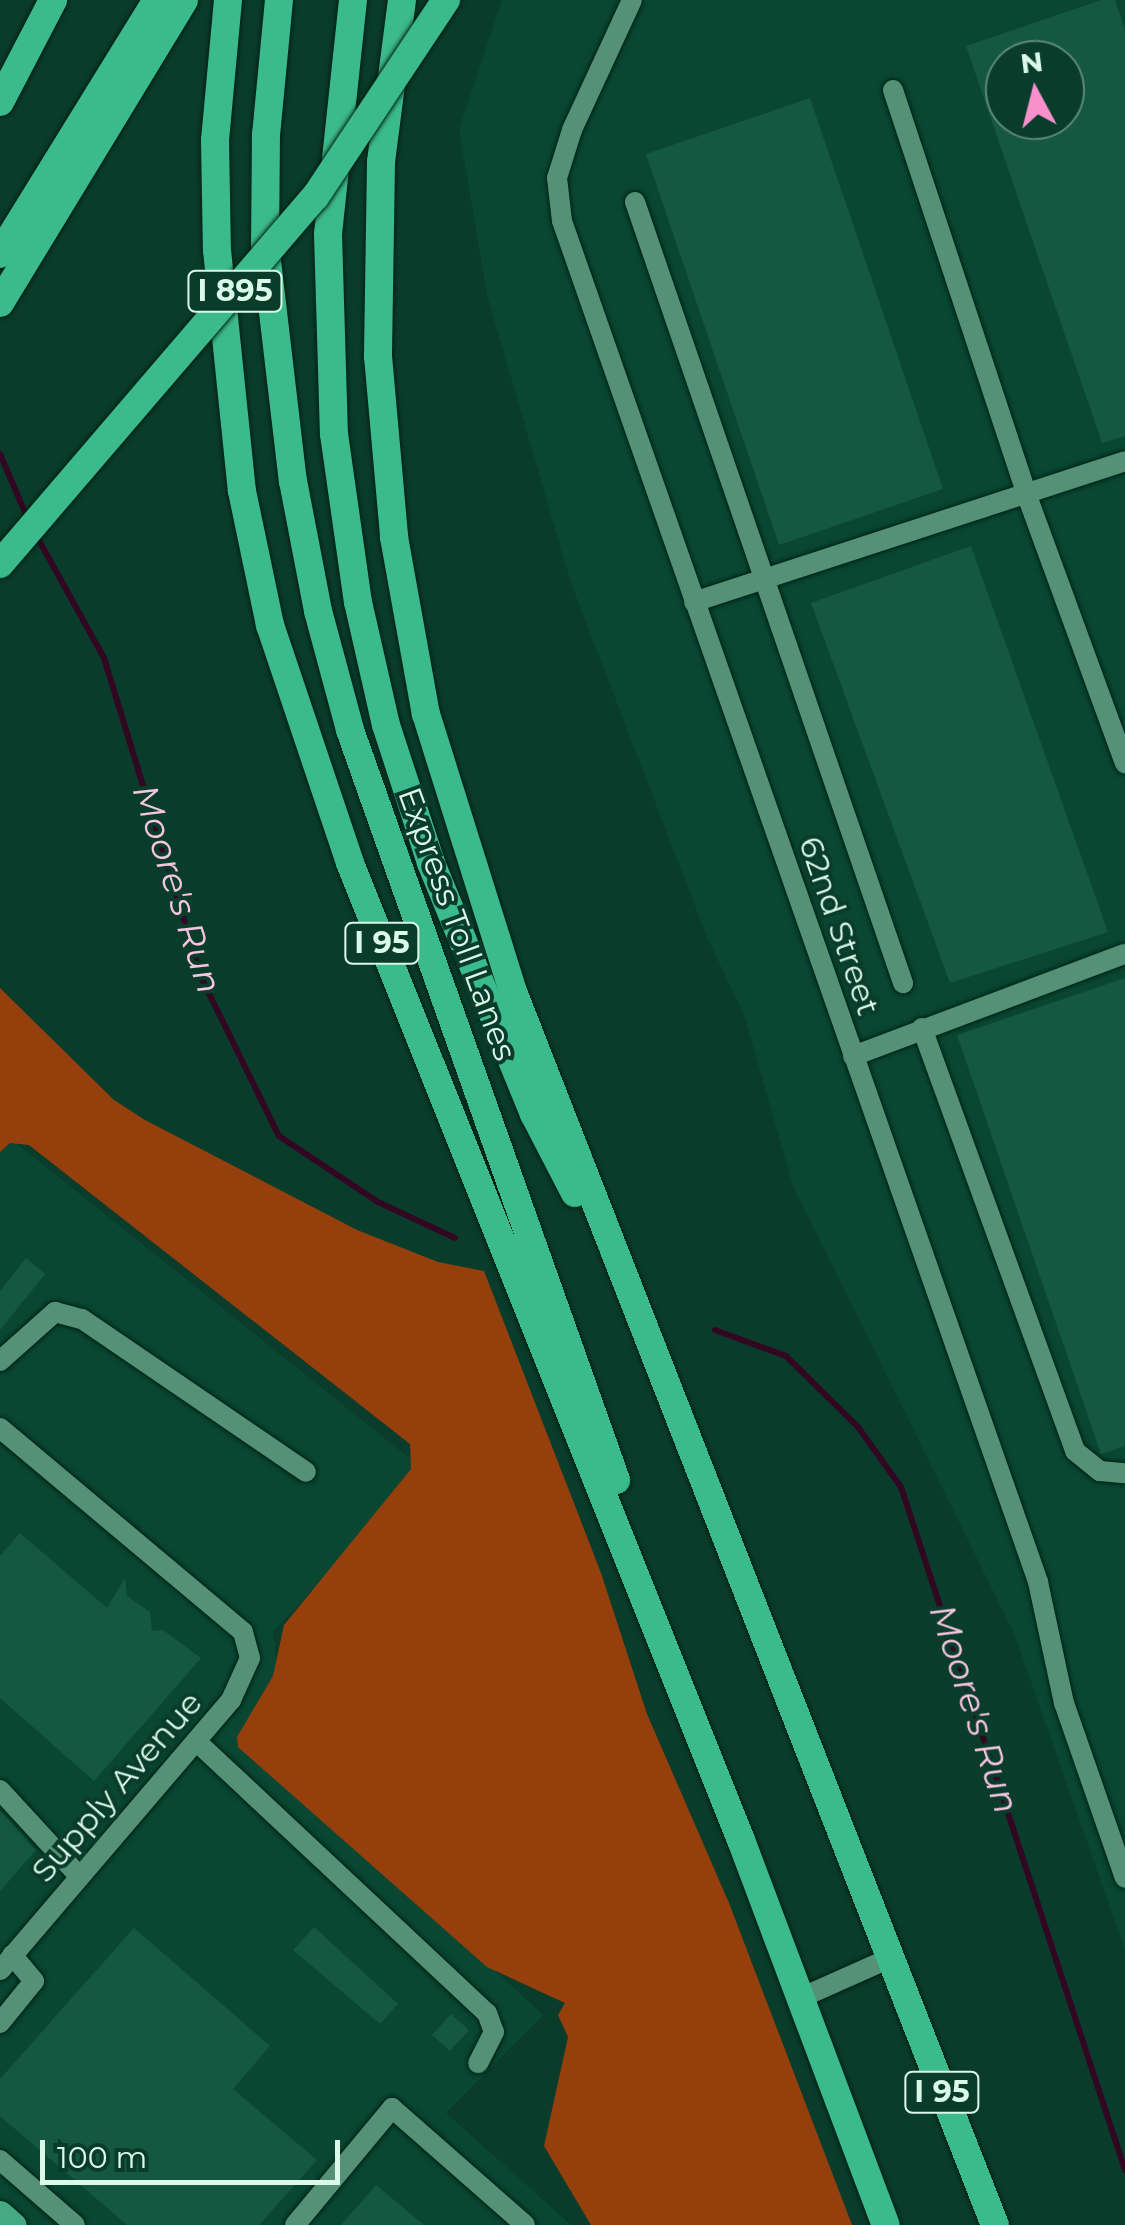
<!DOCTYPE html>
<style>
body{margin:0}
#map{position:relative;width:1125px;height:2225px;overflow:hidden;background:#0a3c2b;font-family:Montserrat,sans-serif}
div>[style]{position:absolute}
.built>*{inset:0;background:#094733}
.forest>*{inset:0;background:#953f0c}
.stream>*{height:6px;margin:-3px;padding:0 3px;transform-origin:3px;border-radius:3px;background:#310722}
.building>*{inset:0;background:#145841}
.roads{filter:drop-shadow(0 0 2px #012115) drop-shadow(0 0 2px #012115)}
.minor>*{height:20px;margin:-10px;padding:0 10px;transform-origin:10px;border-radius:10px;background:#549177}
.major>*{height:25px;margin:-12.5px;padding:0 12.5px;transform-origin:12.5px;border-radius:12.5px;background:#45aa84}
.highway>*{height:28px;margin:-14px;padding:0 14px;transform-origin:14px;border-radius:14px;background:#3bba8d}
.bridges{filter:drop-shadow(0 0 2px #012115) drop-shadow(0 0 2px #012115)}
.highway-bridge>*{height:28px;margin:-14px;padding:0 14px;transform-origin:14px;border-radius:14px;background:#3bba8d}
span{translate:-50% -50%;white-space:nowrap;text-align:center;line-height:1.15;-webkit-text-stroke:8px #0a3c2b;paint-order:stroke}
.shield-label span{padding:2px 8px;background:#0a3c2b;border:2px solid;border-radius:8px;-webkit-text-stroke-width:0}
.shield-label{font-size:30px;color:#daf9ea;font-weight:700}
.street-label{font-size:32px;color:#daf9ea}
.water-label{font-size:35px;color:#f6c6df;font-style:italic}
.north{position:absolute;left:985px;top:40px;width:100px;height:100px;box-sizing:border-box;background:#0a3c2b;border:2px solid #5d8877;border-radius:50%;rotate:353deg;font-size:28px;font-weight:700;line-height:40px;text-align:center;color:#daf9ea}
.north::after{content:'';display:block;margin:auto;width:35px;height:45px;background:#f890cc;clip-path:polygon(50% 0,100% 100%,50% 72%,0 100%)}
.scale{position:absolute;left:40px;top:2140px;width:300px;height:45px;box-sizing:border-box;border:5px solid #daf9ea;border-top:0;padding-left:12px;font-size:30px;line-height:35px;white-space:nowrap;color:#daf9ea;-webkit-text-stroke:8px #0a3c2b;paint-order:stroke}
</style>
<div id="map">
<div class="built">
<div style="clip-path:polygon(evenodd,502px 0,1125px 0,1125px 1950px,1014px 1633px,793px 1186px,744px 1015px,707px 937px,571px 583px,487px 295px,459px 130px,502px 0,1005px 60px,1065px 60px,1065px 120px,1005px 120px,1005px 60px)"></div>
<div style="clip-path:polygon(0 1130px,423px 1469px,273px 1632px,278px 1676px,244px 1738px,543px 2015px,446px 2113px,571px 2225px,0 2225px)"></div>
</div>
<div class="forest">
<div style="clip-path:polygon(0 988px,114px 1100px,145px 1120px,357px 1230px,438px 1262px,484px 1271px,601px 1573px,647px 1714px,729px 1903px,852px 2225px,591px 2225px,544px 2146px,568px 2037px,558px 2015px,565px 2003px,487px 1967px,238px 1747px,237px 1737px,273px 1676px,284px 1625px,411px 1469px,410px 1444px,29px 1145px,10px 1143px,0 1152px)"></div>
</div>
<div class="stream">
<div style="left:0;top:454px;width:69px;rotate:66.8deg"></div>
<div style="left:35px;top:533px;width:143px;rotate:61.1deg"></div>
<div style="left:104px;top:658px;width:336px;rotate:73deg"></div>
<div style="left:202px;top:979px;width:175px;rotate:63.9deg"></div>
<div style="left:279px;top:1136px;width:119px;rotate:33.7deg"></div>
<div style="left:378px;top:1202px;width:85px;rotate:25.1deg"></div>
<div style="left:715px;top:1330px;width:76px;rotate:20.1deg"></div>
<div style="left:786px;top:1356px;width:101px;rotate:44.6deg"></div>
<div style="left:858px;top:1427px;width:74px;rotate:54.4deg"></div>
<div style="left:901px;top:1487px;width:719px;rotate:71.84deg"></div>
</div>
<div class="building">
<div style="clip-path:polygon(evenodd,1101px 0,1115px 0,1125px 30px,1125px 436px,1102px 443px,966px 46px,1101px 0,1005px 60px,1065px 60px,1065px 120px,1005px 120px,1005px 60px)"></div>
<div style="clip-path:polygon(810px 98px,943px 489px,779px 545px,646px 154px)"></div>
<div style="clip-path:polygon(971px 546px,1108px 932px,950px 983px,811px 603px)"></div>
<div style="clip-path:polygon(1125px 978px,1125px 1446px,1101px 1454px,957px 1035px)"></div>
<div style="clip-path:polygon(26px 1258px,45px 1274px,0 1330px,0 1291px)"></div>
<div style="clip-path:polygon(20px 1533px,107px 1608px,125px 1578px,127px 1596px,150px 1612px,152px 1631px,163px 1630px,201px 1658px,94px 1781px,0 1698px,0 1556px)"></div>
<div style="clip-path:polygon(0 1810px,36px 1850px,0 1891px)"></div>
<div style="clip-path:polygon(314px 1927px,398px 2004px,380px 2024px,293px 1950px)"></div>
<div style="clip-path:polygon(134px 1928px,270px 2046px,233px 2089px,317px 2160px,259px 2225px,127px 2225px,0 2116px,0 2079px)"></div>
<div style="clip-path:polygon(451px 2014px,469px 2030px,450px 2051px,432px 2035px)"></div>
<div style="clip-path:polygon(376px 2185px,424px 2225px,341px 2225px)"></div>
</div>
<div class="roads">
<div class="minor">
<div style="left:632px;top:0;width:143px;rotate:114.8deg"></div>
<div style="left:572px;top:130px;width:50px;rotate:107.4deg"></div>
<div style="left:557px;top:178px;width:43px;rotate:83.4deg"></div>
<div style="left:562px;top:221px;width:1442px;rotate:70.72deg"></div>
<div style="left:1038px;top:1582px;width:124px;rotate:77.9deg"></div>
<div style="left:1064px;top:1703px;width:185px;rotate:70.8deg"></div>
<div style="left:893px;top:90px;width:424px;rotate:71.7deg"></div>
<div style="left:1026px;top:493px;width:288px;rotate:69.9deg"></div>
<div style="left:635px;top:202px;width:826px;rotate:71.06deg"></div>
<div style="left:694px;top:602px;width:453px;rotate:-18.1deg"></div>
<div style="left:922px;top:1028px;width:450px;rotate:70.1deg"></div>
<div style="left:1075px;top:1451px;width:32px;rotate:39deg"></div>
<div style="left:1100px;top:1471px;width:25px;rotate:5deg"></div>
<div style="left:853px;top:1056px;width:290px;rotate:-20.6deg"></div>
<div style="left:0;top:1361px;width:74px;rotate:-41.7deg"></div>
<div style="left:55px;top:1312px;width:28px;rotate:15deg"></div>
<div style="left:82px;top:1319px;width:271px;rotate:34.3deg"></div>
<div style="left:0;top:1428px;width:317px;rotate:40deg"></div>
<div style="left:243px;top:1632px;width:27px;rotate:75deg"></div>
<div style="left:250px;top:1658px;width:46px;rotate:114.3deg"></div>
<div style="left:231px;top:1700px;width:355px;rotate:130.5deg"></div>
<div style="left:196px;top:1741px;width:398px;rotate:43.1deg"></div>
<div style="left:487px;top:2013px;width:20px;rotate:70deg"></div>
<div style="left:494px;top:2032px;width:35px;rotate:117deg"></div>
<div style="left:0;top:1790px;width:118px;rotate:47.4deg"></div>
<div style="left:798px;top:1999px;width:98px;rotate:-24deg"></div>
<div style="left:0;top:2023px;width:54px;rotate:-51deg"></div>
<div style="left:34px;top:1981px;width:34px;rotate:-130deg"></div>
<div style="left:0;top:2160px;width:99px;rotate:40.9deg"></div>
<div style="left:295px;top:2225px;width:152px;rotate:-50.3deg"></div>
<div style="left:392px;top:2108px;width:177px;rotate:41.3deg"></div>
</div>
<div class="major">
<div style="left:0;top:2213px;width:18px;rotate:41deg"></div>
</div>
<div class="highway">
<div style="left:228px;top:0;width:141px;rotate:95.3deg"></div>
<div style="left:215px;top:140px;width:110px;rotate:89deg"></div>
<div style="left:217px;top:250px;width:242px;rotate:84.1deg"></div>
<div style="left:242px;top:491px;width:137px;rotate:78.2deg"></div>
<div style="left:270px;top:625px;width:251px;rotate:71.4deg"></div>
<div style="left:350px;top:863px;width:1052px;rotate:68.19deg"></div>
<div style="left:741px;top:1840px;width:411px;rotate:69.4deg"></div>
<div style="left:279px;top:0;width:135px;rotate:95.5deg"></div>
<div style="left:266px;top:134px;width:110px;rotate:90.5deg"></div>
<div style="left:265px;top:244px;width:239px;rotate:83.3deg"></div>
<div style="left:293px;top:481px;width:132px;rotate:79.1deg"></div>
<div style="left:318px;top:611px;width:123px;rotate:74.9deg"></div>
<div style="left:350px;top:730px;width:796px;rotate:70.47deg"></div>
<div style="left:353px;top:0;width:235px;rotate:96.1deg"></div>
<div style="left:328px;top:234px;width:200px;rotate:88.3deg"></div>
<div style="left:334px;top:434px;width:170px;rotate:81.9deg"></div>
<div style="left:358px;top:602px;width:126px;rotate:77.2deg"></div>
<div style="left:386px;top:725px;width:145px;rotate:71.9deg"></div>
<div style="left:431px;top:863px;width:271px;rotate:67.7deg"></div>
<div style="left:534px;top:1114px;width:89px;rotate:62.6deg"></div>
<div style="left:402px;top:0;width:163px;rotate:97.4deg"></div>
<div style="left:381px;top:162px;width:194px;rotate:90.9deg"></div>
<div style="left:378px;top:356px;width:182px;rotate:84.9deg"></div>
<div style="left:394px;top:537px;width:180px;rotate:79.8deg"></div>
<div style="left:426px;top:714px;width:288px;rotate:72.6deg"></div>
<div style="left:512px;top:989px;width:1327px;rotate:68.66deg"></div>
<div style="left:0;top:102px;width:115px;rotate:-62.5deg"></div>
<div style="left:0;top:254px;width:299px;rotate:-58.3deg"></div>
<div style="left:0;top:303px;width:354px;rotate:-58.7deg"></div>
</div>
</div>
<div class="bridges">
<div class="highway-bridge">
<div style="left:0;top:564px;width:484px;rotate:-49.4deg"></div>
<div style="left:315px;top:197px;width:237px;rotate:-56.4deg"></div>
</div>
</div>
<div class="shield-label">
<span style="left:235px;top:291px">I 895</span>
<span style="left:382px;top:943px">I 95</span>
<span style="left:942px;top:2092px">I 95</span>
</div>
<div class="street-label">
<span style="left:457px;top:924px;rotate:70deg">Express Toll Lanes</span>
<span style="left:839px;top:926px;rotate:71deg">62nd Street</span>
<span style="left:117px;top:1787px;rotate:-49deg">Supply Avenue</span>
</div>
<div class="water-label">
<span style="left:177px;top:889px;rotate:72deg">Moore's Run</span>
<span style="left:974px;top:1709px;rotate:72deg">Moore's Run</span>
</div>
<div class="north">N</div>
<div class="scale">100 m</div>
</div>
